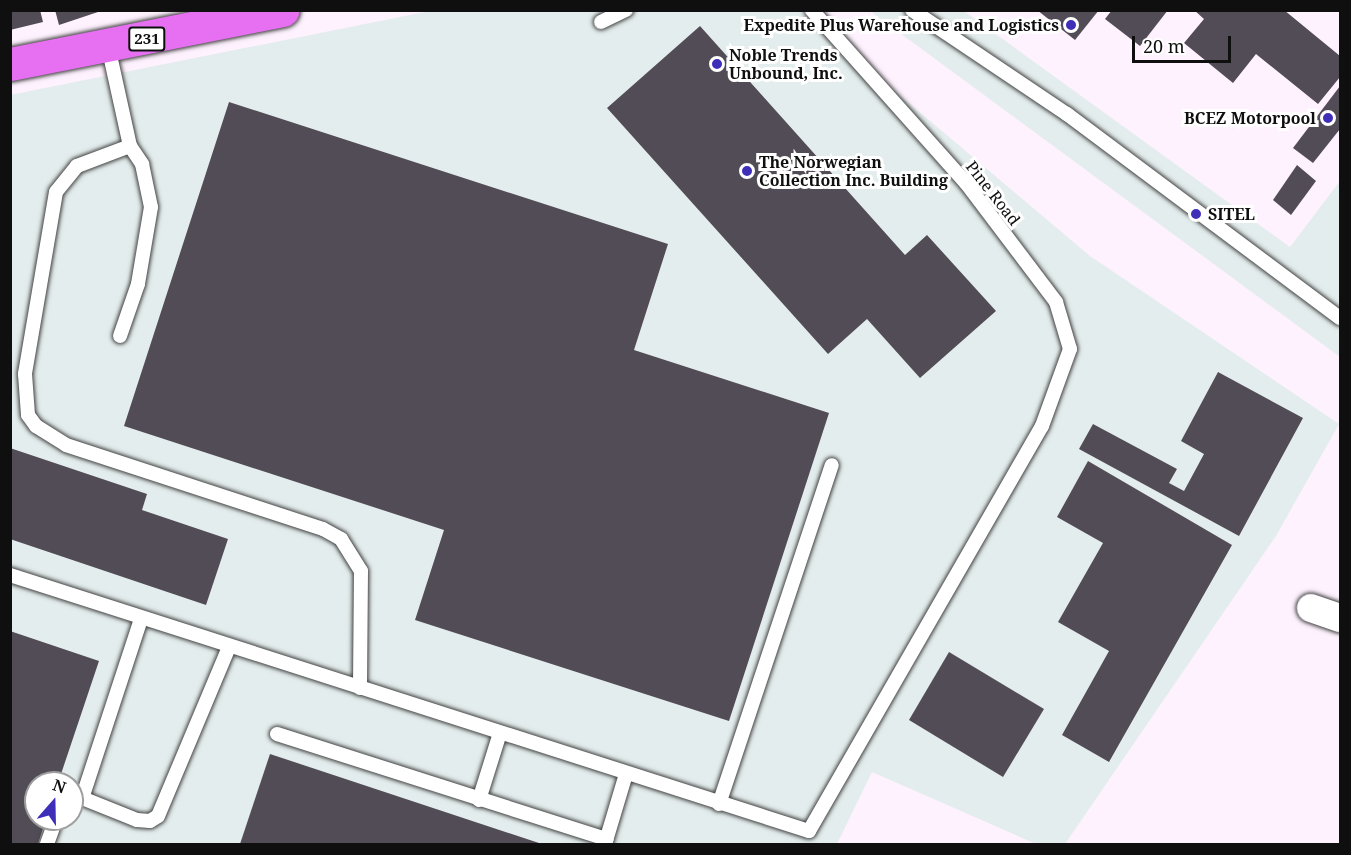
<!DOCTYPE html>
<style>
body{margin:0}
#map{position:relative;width:1351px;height:855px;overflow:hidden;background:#fef2fe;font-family:"Noto Serif",serif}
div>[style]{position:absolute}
.industrial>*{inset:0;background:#e4eded}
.building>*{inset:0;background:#524c57}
.roads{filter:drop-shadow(0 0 2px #424242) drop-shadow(0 0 2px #424242)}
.lane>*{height:14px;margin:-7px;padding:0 7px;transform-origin:7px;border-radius:7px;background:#fff}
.street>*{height:28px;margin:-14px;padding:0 14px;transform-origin:14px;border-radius:14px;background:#fff}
.primary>*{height:33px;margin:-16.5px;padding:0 16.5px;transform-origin:16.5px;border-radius:16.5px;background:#e670f1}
.dots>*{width:16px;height:16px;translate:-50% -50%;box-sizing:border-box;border:3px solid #fff;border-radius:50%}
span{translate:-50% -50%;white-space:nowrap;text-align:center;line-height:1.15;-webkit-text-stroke:6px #fff;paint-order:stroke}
.shield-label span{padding:2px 4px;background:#fff;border:2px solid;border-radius:4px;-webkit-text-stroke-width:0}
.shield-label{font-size:15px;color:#0f0f0f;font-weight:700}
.poi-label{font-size:16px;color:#0f0f0f;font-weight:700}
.right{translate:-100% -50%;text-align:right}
.left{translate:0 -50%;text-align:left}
.street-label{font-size:16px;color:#0f0f0f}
.frame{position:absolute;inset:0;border:12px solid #0f0f0f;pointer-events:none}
.north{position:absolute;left:24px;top:771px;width:60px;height:60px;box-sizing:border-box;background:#fff;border:2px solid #9f9f9f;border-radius:50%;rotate:20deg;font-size:16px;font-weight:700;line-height:24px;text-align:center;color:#0f0f0f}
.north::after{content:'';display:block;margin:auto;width:21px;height:27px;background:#3e2eb8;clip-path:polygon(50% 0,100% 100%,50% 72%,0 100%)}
.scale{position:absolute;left:1132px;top:36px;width:99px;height:27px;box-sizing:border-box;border:3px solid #0f0f0f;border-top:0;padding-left:8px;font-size:18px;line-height:21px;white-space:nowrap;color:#0f0f0f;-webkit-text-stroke:4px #fff;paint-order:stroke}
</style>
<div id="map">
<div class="industrial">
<div style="clip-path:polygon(evenodd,430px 11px,800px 11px,1090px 256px,1339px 424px,1276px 536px,1065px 844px,1036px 844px,872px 772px,837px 844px,11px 844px,10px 95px,430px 11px,36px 783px,72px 783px,72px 819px,36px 819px,36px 783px)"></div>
<div style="clip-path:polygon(870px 11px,964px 11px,1290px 247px,1340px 181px,1340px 357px)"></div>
</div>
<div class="building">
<div style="clip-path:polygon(10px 10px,40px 10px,43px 22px,10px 30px)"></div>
<div style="clip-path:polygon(55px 10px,101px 10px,101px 11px,59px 25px)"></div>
<div style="clip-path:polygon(1037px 10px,1099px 10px,1075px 40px)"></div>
<div style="clip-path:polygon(1112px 10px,1168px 10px,1140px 46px,1105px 19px)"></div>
<div style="clip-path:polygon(1194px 10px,1284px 10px,1340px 56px,1340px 77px,1318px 104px,1256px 54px,1233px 83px,1184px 43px,1204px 19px)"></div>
<div style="clip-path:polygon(700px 26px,905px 255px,927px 235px,996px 311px,920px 378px,867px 319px,828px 354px,607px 108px)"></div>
<div style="clip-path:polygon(1340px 86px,1340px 129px,1313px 163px,1293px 148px)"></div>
<div style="clip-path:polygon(229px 102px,668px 244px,634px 350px,829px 413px,729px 721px,415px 620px,444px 530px,124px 426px)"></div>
<div style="clip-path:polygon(1297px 165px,1316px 181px,1291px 215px,1273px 200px)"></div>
<div style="clip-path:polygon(1218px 372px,1303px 418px,1239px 536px,1079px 449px,1093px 424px,1177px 469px,1169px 483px,1184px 491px,1204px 454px,1181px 441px)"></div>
<div style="clip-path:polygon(10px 448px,147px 494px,142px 510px,228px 539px,206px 605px,10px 539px)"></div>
<div style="clip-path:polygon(1088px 461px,1232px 545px,1109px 762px,1062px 735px,1109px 651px,1058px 622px,1103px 543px,1057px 517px)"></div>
<div style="clip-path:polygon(10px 631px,99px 661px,58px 783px,36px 783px,36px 819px,46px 819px,38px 844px,10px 844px)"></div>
<div style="clip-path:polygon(949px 652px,1044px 709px,1003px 777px,909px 720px)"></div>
<div style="clip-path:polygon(270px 754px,542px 844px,240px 844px)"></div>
</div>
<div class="roads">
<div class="lane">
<div style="left:912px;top:10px;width:187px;rotate:33.9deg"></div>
<div style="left:1067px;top:114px;width:341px;rotate:36.8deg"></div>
<div style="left:601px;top:22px;width:28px;rotate:-26deg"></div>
<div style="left:108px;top:46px;width:102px;rotate:77.6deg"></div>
<div style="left:130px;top:146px;width:22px;rotate:56deg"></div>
<div style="left:142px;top:164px;width:44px;rotate:78.2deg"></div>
<div style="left:151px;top:207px;width:78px;rotate:99.6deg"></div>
<div style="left:138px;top:284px;width:55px;rotate:109.1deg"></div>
<div style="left:130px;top:146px;width:57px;rotate:159.3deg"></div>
<div style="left:77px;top:166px;width:33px;rotate:129deg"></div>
<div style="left:56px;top:192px;width:185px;rotate:99.7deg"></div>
<div style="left:25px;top:374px;width:41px;rotate:85.8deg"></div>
<div style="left:28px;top:415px;width:14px;rotate:54deg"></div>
<div style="left:36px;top:426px;width:36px;rotate:32deg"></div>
<div style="left:66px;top:445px;width:270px;rotate:18.1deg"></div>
<div style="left:323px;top:529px;width:21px;rotate:29deg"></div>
<div style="left:341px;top:539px;width:38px;rotate:58deg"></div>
<div style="left:361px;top:571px;width:117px;rotate:90.5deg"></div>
<div style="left:10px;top:575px;width:839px;rotate:17.77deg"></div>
<div style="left:809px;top:831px;width:467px;rotate:-60.1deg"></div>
<div style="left:1042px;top:426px;width:82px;rotate:-70deg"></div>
<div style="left:1070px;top:349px;width:49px;rotate:-106.6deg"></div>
<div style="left:1056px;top:302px;width:149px;rotate:-127.1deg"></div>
<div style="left:966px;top:183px;width:232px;rotate:-131.7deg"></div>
<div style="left:141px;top:619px;width:188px;rotate:108.2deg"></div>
<div style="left:82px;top:798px;width:59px;rotate:21.8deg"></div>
<div style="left:137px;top:820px;width:13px;rotate:4deg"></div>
<div style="left:150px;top:821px;width:9px;rotate:-32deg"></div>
<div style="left:158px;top:816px;width:183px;rotate:-67.2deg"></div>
<div style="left:277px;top:734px;width:346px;rotate:17.7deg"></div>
<div style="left:479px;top:800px;width:70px;rotate:-72.6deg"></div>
<div style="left:719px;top:804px;width:357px;rotate:-71.6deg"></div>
<div style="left:47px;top:844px;width:27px;rotate:-70deg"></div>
<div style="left:605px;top:844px;width:73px;rotate:-73.3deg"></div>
</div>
<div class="street">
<div style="left:1311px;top:608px;width:31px;rotate:19deg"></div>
</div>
<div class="primary">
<div style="left:10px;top:64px;width:278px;rotate:-11.2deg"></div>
</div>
</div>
<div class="dots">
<div style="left:1071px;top:25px;background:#3e2eb8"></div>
<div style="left:717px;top:64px;background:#3e2eb8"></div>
<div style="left:1328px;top:118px;background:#3e2eb8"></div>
<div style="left:747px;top:171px;background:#3e2eb8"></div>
<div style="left:1196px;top:214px;background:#3e2eb8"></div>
</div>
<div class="shield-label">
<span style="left:147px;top:39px">231</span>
</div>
<div class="poi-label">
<span class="right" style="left:1059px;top:25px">Expedite Plus Warehouse and Logistics</span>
<span class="left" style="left:729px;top:64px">Noble Trends<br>Unbound, Inc.</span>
<span class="right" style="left:1316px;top:118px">BCEZ Motorpool</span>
<span class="left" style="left:759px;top:171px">The Norwegian<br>Collection Inc. Building</span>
<span class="left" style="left:1208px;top:214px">SITEL</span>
</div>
<div class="street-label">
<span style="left:993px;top:193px;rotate:52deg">Pine Road</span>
</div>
<div class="frame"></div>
<div class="north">N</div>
<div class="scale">20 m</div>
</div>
